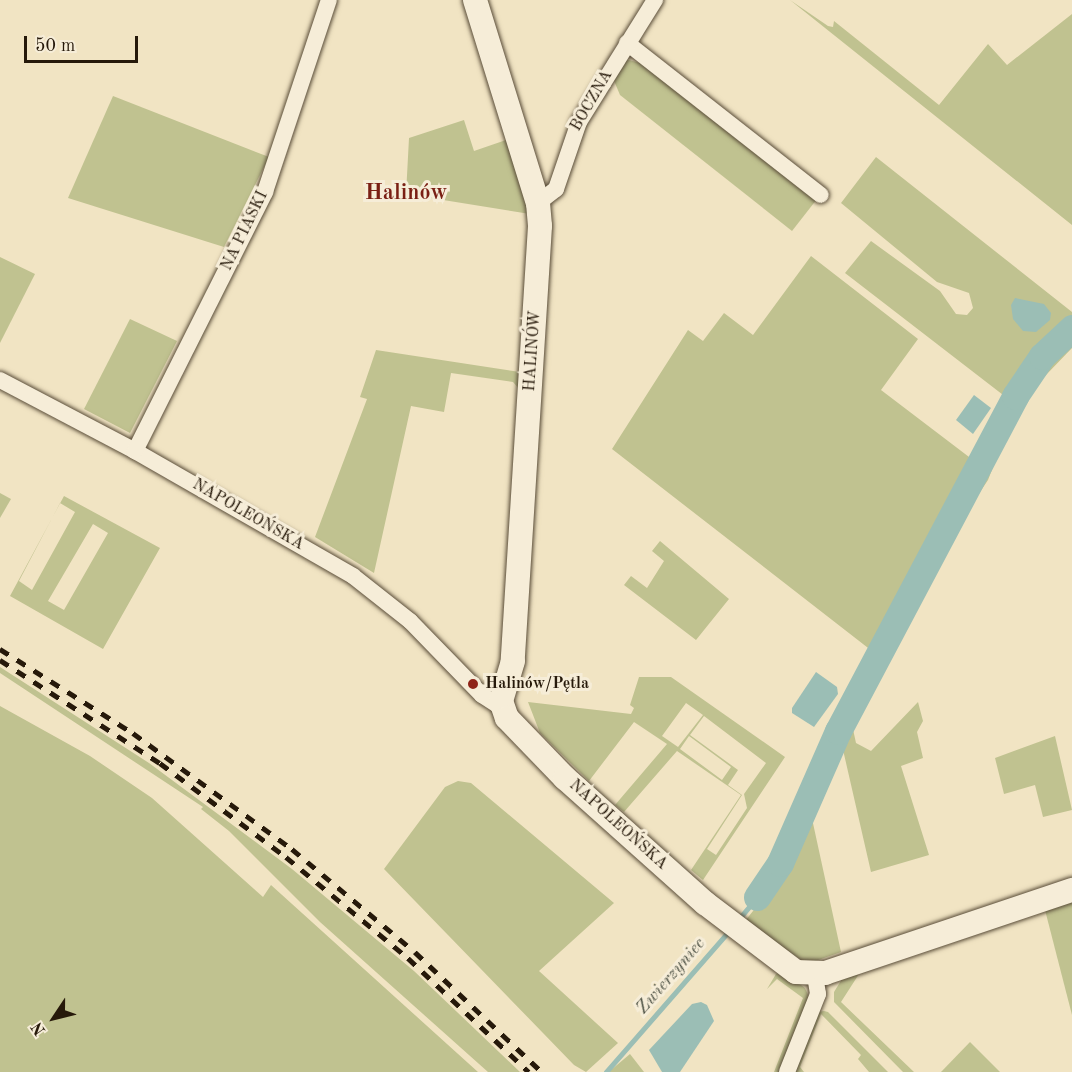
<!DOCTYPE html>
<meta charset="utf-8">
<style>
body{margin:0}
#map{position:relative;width:1072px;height:1072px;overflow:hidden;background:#f1e4c3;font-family:"Old Standard TT",serif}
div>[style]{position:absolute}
.green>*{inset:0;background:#c0c290}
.water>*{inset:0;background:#9bbeb5}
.stream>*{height:4.5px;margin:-2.25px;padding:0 2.25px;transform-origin:2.25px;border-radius:2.25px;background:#9bbeb5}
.river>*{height:27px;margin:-13.5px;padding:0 13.5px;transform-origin:13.5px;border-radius:13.5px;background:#9bbeb5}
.roads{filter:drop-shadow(0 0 2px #594c38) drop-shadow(0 0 2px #594c38)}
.street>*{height:16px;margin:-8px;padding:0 8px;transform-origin:8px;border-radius:8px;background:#f6edd8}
.secondary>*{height:24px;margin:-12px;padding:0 12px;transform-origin:12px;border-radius:12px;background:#f6edd8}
.rail>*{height:4.5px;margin-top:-2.25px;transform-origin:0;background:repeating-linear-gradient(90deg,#26190a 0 10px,transparent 0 20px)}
.dots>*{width:16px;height:16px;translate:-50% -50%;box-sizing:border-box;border:3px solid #f6edd8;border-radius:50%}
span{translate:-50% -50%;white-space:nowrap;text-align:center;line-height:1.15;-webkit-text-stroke:6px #f6edd8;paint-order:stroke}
.street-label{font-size:16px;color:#26190a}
.poi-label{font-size:16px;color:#26190a;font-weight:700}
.left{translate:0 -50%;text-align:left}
.water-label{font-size:18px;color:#4f5346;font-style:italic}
.district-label{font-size:22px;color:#7a1f14;font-weight:700}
.north{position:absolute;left:24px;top:988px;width:60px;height:60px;-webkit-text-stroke:4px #f6edd8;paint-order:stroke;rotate:235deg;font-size:16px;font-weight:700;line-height:24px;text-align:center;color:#26190a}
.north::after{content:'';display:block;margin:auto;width:21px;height:27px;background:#26190a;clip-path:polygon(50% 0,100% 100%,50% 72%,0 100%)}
.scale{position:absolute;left:24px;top:36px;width:114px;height:27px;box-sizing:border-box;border:3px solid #26190a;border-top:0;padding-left:8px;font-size:18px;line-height:21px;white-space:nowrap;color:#26190a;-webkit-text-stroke:4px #f6edd8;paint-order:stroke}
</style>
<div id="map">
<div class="green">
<div style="clip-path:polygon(790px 0,828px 26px,833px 27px,834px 21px,939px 105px,988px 44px,1007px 65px,1072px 14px,1072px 225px)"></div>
<div style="clip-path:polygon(629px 60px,640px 63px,817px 199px,792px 231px,620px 95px,612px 76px,622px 61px)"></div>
<div style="clip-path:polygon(113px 96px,269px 157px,224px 247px,68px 198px)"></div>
<div style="clip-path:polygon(464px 120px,474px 151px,506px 140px,530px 214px,406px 194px,409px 138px)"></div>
<div style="clip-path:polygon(876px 157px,1072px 312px,1072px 348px,1018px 404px,988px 480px,944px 546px,851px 720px,856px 743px,871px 751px,918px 702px,923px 721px,917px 732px,923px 758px,901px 766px,929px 855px,871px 872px,841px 741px,851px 720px,857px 679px,872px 651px,612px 449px,688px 330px,703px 341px,724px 313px,753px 335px,811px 256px,918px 339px,881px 390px,973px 460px,1007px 398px,845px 273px,871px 241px,940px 291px,956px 314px,967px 315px,973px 308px,969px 293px,937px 282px,841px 203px)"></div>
<div style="clip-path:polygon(0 257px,35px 274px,0 343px)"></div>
<div style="clip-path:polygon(130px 319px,177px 341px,130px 433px,84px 409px)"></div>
<div style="clip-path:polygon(376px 350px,520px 372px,519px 389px,513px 382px,451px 373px,444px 412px,411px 406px,374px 573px,315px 537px,367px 399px,360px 397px)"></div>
<div style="clip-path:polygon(0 493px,11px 499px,0 518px)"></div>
<div style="clip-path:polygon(evenodd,64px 496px,160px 548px,103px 649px,10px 596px,64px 496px,60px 503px,75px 512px,32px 590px,19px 581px,60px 503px,64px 496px,93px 524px,108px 533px,64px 610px,48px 601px,93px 524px)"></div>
<div style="clip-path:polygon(660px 541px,729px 599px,696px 640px,624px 585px,631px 576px,647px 588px,664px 561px,652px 551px)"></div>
<div style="clip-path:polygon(0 667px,149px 763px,292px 869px,414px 971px,520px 1072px,488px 1072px,320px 922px,229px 831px,201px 809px,203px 807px,0 673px)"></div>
<div style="clip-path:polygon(evenodd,639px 677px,671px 677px,785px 757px,703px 880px,691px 870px,741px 795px,677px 751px,624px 812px,615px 805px,667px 744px,634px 722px,589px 781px,540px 733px,528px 702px,631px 714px,634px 708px,630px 705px,639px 677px,686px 703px,703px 715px,678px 747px,662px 736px,686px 703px,639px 677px,704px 716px,766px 763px,744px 794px,747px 808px,716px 855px,707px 849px,742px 795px,728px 785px,738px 770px,690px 735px,704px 716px,639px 677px,689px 736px,731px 767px,722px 780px,680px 749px,689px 736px)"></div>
<div style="clip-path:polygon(0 706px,90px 756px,152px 798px,263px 897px,271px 885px,478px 1072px,0 1072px)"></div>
<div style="clip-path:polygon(1055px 736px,1072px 810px,1043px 817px,1035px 785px,1004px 794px,995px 758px)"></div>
<div style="clip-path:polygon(458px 781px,471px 783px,614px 903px,539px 971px,618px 1043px,586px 1072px,574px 1065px,384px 869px,445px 787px)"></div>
<div style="clip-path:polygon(811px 814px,841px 952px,807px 964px,745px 921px,777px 881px)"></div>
<div style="clip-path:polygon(1072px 901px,1072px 1015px,1045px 910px)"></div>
<div style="clip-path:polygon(782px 971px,805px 988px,809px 997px,781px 1072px,774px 1072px,803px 998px,777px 979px,767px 989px,776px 974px)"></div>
<div style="clip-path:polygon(859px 974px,841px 1002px,914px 1072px,903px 1072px,834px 1002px,834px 992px,842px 979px)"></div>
<div style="clip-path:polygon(824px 1011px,828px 1012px,888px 1072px,869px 1072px,858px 1059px,861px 1055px,821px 1014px,800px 1067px,804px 1072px,792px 1072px,818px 1012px)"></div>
<div style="clip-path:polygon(970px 1042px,1000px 1072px,941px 1072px)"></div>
<div style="clip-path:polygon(630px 1054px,644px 1072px,609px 1072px,611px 1070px)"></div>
</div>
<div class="water">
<div style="clip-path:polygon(1015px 298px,1044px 304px,1051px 313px,1050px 320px,1036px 332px,1023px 331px,1013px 319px,1011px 305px)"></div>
<div style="clip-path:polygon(974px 395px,991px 408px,973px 434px,956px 420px)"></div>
<div style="clip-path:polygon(816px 672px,837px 687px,838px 694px,814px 727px,792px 713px,792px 708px)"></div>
<div style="clip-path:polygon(701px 1002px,707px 1005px,714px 1021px,680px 1072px,662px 1072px,649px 1050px,692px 1004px)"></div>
</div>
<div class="stream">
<div style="left:738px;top:920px;width:30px;rotate:-50deg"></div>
<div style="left:606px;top:1072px;width:187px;rotate:-48.9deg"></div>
</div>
<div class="river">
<div style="left:757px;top:897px;width:41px;rotate:-55.9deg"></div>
<div style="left:780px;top:863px;width:144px;rotate:-66.3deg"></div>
<div style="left:838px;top:731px;width:379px;rotate:-62.1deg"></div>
<div style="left:1015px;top:396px;width:48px;rotate:-56deg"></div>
<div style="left:1042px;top:356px;width:41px;rotate:-43deg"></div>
</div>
<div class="roads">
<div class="street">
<div style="left:627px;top:43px;width:246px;rotate:38.1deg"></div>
<div style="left:538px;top:203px;width:23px;rotate:-38deg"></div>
<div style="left:556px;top:189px;width:71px;rotate:-71.1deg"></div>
<div style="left:579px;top:122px;width:144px;rotate:-58.1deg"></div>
<div style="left:0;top:380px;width:153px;rotate:27.7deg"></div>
<div style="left:135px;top:451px;width:251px;rotate:29.8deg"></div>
<div style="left:353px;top:576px;width:73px;rotate:38.3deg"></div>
<div style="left:410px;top:621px;width:103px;rotate:45.8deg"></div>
<div style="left:482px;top:695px;width:24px;rotate:33deg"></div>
<div style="left:135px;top:451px;width:290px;rotate:-63.3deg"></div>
<div style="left:265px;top:192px;width:202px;rotate:-71.6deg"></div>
<div style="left:787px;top:1072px;width:84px;rotate:-68.3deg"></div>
<div style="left:818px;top:994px;width:19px;rotate:-99deg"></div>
</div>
<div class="secondary">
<div style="left:475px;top:0;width:213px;rotate:72.8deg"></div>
<div style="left:538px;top:203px;width:23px;rotate:85deg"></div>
<div style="left:540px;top:226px;width:436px;rotate:93.6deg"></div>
<div style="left:513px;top:661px;width:42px;rotate:106.7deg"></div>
<div style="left:501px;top:701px;width:18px;rotate:71deg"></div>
<div style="left:507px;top:718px;width:83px;rotate:46deg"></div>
<div style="left:565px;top:778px;width:188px;rotate:41.8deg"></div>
<div style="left:705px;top:903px;width:114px;rotate:37.2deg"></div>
<div style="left:796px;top:972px;width:29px;rotate:2deg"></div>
<div style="left:825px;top:973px;width:261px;rotate:-18.6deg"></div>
</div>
</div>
<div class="rail">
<div style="left:0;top:649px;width:157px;rotate:32.3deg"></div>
<div style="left:133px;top:733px;width:197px;rotate:36.1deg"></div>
<div style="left:292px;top:849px;width:160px;rotate:39.9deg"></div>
<div style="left:415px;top:952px;width:175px;rotate:43.4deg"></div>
<div style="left:0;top:660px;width:190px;rotate:32.8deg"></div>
<div style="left:160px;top:763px;width:157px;rotate:36.7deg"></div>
<div style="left:286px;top:857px;width:158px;rotate:39.6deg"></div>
<div style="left:408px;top:958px;width:166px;rotate:43.3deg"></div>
</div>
<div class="dots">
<div style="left:473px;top:684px;background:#8f2418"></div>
</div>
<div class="street-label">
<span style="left:592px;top:101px;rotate:-60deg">BOCZNA</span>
<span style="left:245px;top:231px;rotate:-64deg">NA PIASKI</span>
<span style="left:533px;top:351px;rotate:-86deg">HALINÓW</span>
<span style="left:248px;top:515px;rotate:30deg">NAPOLEOŃSKA</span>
<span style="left:618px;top:825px;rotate:42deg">NAPOLEOŃSKA</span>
</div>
<div class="poi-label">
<span class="left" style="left:485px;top:684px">Halinów/Pętla</span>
</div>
<div class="water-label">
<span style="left:671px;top:976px;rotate:-49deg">Zwierzyniec</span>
</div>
<div class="district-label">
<span style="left:406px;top:194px">Halinów</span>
</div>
<div class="north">N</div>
<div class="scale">50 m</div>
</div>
